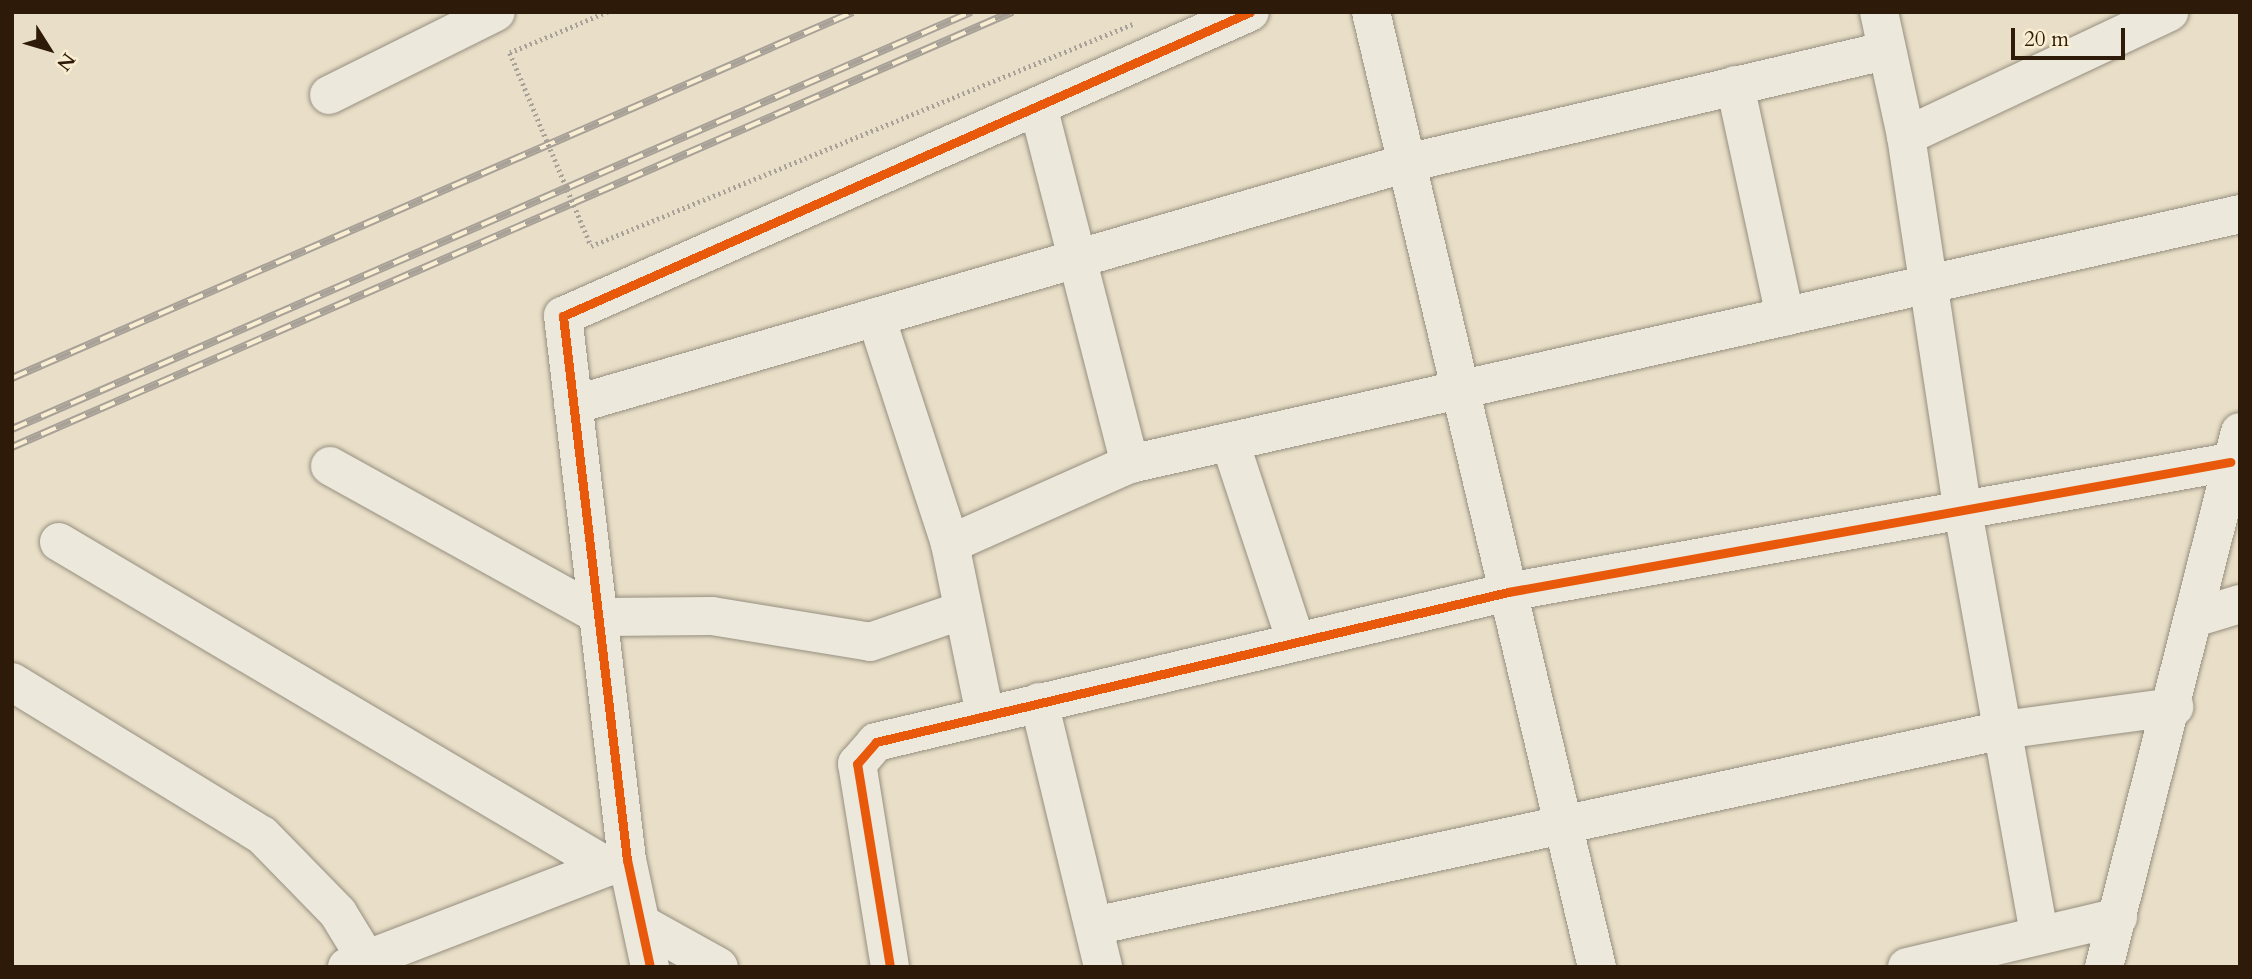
<!DOCTYPE html>
<style>
body{margin:0}
#map{position:relative;width:2252px;height:979px;overflow:hidden;background:#e9dfc8;font-family:Cardo,serif}
div>[style]{position:absolute}
.roads{filter:drop-shadow(0 0 2px #968e7f) drop-shadow(0 0 2px #968e7f)}
.minor>*{height:38px;margin:-19px;padding:0 19px;transform-origin:19px;border-radius:19px;background:#ece8dc}
.rail>*{height:8px;margin-top:-4px;transform-origin:0;background:repeating-linear-gradient(90deg,#faeed2 0 16px,#a8a197 0 32px);box-sizing:border-box;border-block:2px solid #a8a197}
.path-bridge>*{height:4.5px;margin-top:-2.25px;transform-origin:0;background:repeating-linear-gradient(90deg,#a8a197 0 2px,transparent 0 5.5px)}
.cycleway>*{height:9px;margin:-4.5px;padding:0 4.5px;transform-origin:4.5px;border-radius:4.5px;background:#e8590c}
span{translate:-50% -50%;white-space:nowrap;text-align:center;line-height:1.15;-webkit-text-stroke:5px #faeed2;paint-order:stroke}
.frame{position:absolute;inset:0;border:14px solid #2e1a09;pointer-events:none}
.north{position:absolute;left:14px;top:14px;width:70px;height:70px;-webkit-text-stroke:5px #faeed2;paint-order:stroke;rotate:127deg;font-size:19px;font-weight:700;line-height:28px;text-align:center;color:#2e1a09}
.north::after{content:'';display:block;margin:auto;width:24px;height:32px;background:#2e1a09;clip-path:polygon(50% 0,100% 100%,50% 72%,0 100%)}
.scale{position:absolute;left:2011px;top:28px;width:114px;height:32px;box-sizing:border-box;border:4px solid #2e1a09;border-top:0;padding-left:9px;font-size:21px;line-height:24px;white-space:nowrap;color:#2e1a09;-webkit-text-stroke:5px #faeed2;paint-order:stroke}
</style>
<div id="map">
<div class="roads">
<div class="minor">
<div style="left:1371px;top:12px;width:981px;rotate:76.69deg"></div>
<div style="left:1879px;top:12px;width:127px;rotate:77.7deg"></div>
<div style="left:1906px;top:136px;width:379px;rotate:81.4deg"></div>
<div style="left:1963px;top:511px;width:431px;rotate:79.8deg"></div>
<div style="left:1735px;top:85px;width:237px;rotate:77.8deg"></div>
<div style="left:329px;top:95px;width:186px;rotate:-26.4deg"></div>
<div style="left:1038px;top:106px;width:370px;rotate:75.6deg"></div>
<div style="left:1906px;top:136px;width:291px;rotate:-25.2deg"></div>
<div style="left:876px;top:317px;width:239px;rotate:71.9deg"></div>
<div style="left:950px;top:544px;width:175px;rotate:78.4deg"></div>
<div style="left:573px;top:405px;width:868px;rotate:-16.18deg"></div>
<div style="left:1407px;top:163px;width:493px;rotate:-13.2deg"></div>
<div style="left:1230px;top:442px;width:210px;rotate:71.7deg"></div>
<div style="left:330px;top:466px;width:311px;rotate:29deg"></div>
<div style="left:602px;top:617px;width:110px;rotate:-0.5deg"></div>
<div style="left:712px;top:616px;width:160px;rotate:9.3deg"></div>
<div style="left:870px;top:642px;width:98px;rotate:-19deg"></div>
<div style="left:59px;top:542px;width:638px;rotate:30.62deg"></div>
<div style="left:950px;top:544px;width:197px;rotate:-24deg"></div>
<div style="left:1130px;top:464px;width:1138px;rotate:-12.69deg"></div>
<div style="left:2194px;top:618px;width:48px;rotate:-16.9deg"></div>
<div style="left:12px;top:682px;width:293px;rotate:31.5deg"></div>
<div style="left:262px;top:835px;width:109px;rotate:45.7deg"></div>
<div style="left:338px;top:913px;width:63px;rotate:58.6deg"></div>
<div style="left:1039px;top:702px;width:273px;rotate:76.4deg"></div>
<div style="left:642px;top:924px;width:88px;rotate:29.2deg"></div>
<div style="left:1094px;top:926px;width:930px;rotate:-12.17deg"></div>
<div style="left:2003px;top:730px;width:173px;rotate:-7.7deg"></div>
<div style="left:347px;top:967px;width:299px;rotate:-21deg"></div>
<div style="left:650px;top:967px;width:109px;rotate:-102.1deg"></div>
<div style="left:627px;top:860px;width:548px;rotate:-96.71deg"></div>
<div style="left:563px;top:316px;width:751px;rotate:-23.87deg"></div>
<div style="left:890px;top:967px;width:206px;rotate:-99.2deg"></div>
<div style="left:857px;top:764px;width:29px;rotate:-49deg"></div>
<div style="left:876px;top:742px;width:650px;rotate:-13.35deg"></div>
<div style="left:1508px;top:592px;width:734px;rotate:-10.21deg"></div>
<div style="left:1907px;top:967px;width:217px;rotate:-13.3deg"></div>
<div style="left:2104px;top:967px;width:552px;rotate:-75.74deg"></div>
</div>
</div>
<div class="rail">
<div style="left:12px;top:378px;width:917px;rotate:-23.52deg"></div>
<div style="left:12px;top:429px;width:1046px;rotate:-23.5deg"></div>
<div style="left:12px;top:447px;width:1091px;rotate:-23.51deg"></div>
</div>
<div class="path-bridge">
<div style="left:608px;top:12px;width:106px;rotate:157.3deg"></div>
<div style="left:510px;top:53px;width:209px;rotate:67.2deg"></div>
<div style="left:591px;top:246px;width:588px;rotate:-22.29deg"></div>
</div>
<div class="cycleway">
<div style="left:650px;top:967px;width:109px;rotate:-102.1deg"></div>
<div style="left:627px;top:860px;width:548px;rotate:-96.71deg"></div>
<div style="left:563px;top:316px;width:751px;rotate:-23.87deg"></div>
<div style="left:890px;top:967px;width:206px;rotate:-99.2deg"></div>
<div style="left:857px;top:764px;width:29px;rotate:-49deg"></div>
<div style="left:876px;top:742px;width:650px;rotate:-13.35deg"></div>
<div style="left:1508px;top:592px;width:734px;rotate:-10.21deg"></div>
</div>
<div class="frame"></div>
<div class="north">N</div>
<div class="scale">20 m</div>
</div>
